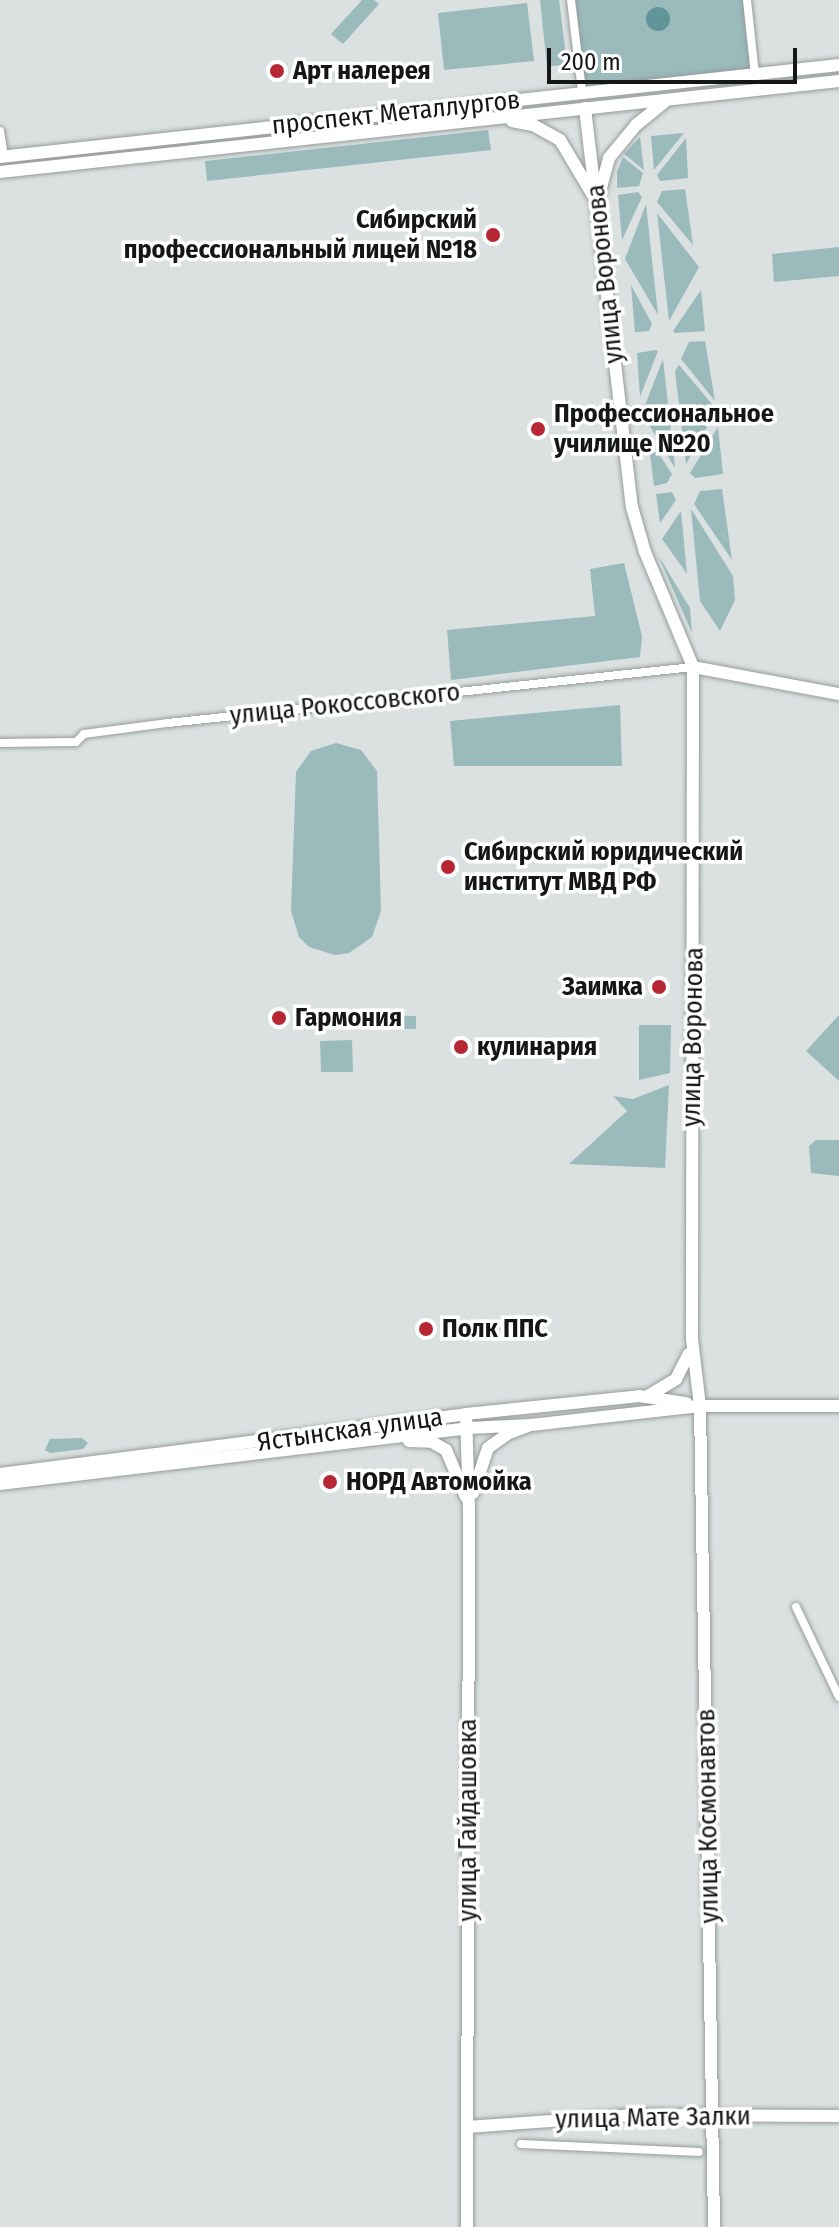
<!DOCTYPE html>
<meta charset="utf-8">
<style>
body{margin:0}
#map{position:relative;width:839px;height:2227px;overflow:hidden;background:#dbe1e1;font-family:"Fira Sans Condensed",sans-serif}
div>[style]{position:absolute}
.green>*{inset:0;background:#9ababc}
.water>*{inset:0;background:#619599}
.round{border-radius:50%}
.roads{filter:drop-shadow(0 0 2px #969c9c) drop-shadow(0 0 2px #969c9c)}
.street>*{height:8px;margin:-4px;padding:0 4px;transform-origin:4px;border-radius:4px;background:#fff}
.secondary>*{height:12px;margin:-6px;padding:0 6px;transform-origin:6px;border-radius:6px;background:#fff}
.primary>*{height:12px;margin:-6px;padding:0 6px;transform-origin:6px;border-radius:6px;background:#fff}
.dots>*{width:22px;height:22px;translate:-50% -50%;box-sizing:border-box;border:4px solid #fff;border-radius:50%}
span{translate:-50% -50%;white-space:nowrap;text-align:center;line-height:1.15;-webkit-text-stroke:7px #fff;paint-order:stroke}
.poi-label{font-size:26px;color:#151717;font-weight:700}
.left{translate:0 -50%;text-align:left}
.right{translate:-100% -50%;text-align:right}
.street-label{font-size:26px;color:#151717}
.scale{position:absolute;left:547px;top:48px;width:250px;height:36px;box-sizing:border-box;border:4px solid #151717;border-top:0;padding-left:10px;font-size:24px;line-height:28px;white-space:nowrap;color:#151717;-webkit-text-stroke:6px #fff;paint-order:stroke}
</style>
<div id="map">
<div class="green">
<div style="clip-path:polygon(362px 0,374px 0,379px 4px,343px 44px,331px 34px)"></div>
<div style="clip-path:polygon(540px 0,559px 0,567px 64px,547px 67px)"></div>
<div style="clip-path:polygon(571px 0,747px 0,755px 75px,582px 91px)"></div>
<div style="clip-path:polygon(527px 3px,534px 61px,444px 70px,438px 13px)"></div>
<div style="clip-path:polygon(488px 130px,491px 150px,207px 181px,205px 161px)"></div>
<div style="clip-path:polygon(684px 133px,654px 170px,651px 136px)"></div>
<div style="clip-path:polygon(640px 137px,644px 170px,624px 154px)"></div>
<div style="clip-path:polygon(686px 138px,688px 178px,660px 181px,657px 175px)"></div>
<div style="clip-path:polygon(623px 157px,643px 173px,639px 186px,617px 188px,617px 172px)"></div>
<div style="clip-path:polygon(685px 189px,693px 245px,657px 202px,662px 191px)"></div>
<div style="clip-path:polygon(638px 192px,642px 197px,622px 240px,618px 195px)"></div>
<div style="clip-path:polygon(646px 204px,658px 315px,625px 259px)"></div>
<div style="clip-path:polygon(657px 213px,699px 267px,669px 321px)"></div>
<div style="clip-path:polygon(839px 247px,839px 276px,774px 282px,772px 254px)"></div>
<div style="clip-path:polygon(631px 285px,652px 324px,649px 331px,635px 332px)"></div>
<div style="clip-path:polygon(701px 290px,705px 331px,675px 333px,673px 331px)"></div>
<div style="clip-path:polygon(705px 341px,715px 401px,681px 359px,689px 342px)"></div>
<div style="clip-path:polygon(656px 350px,658px 351px,640px 397px,637px 353px)"></div>
<div style="clip-path:polygon(663px 359px,675px 468px,642px 413px)"></div>
<div style="clip-path:polygon(679px 365px,717px 410px,686px 464px,675px 371px)"></div>
<div style="clip-path:polygon(718px 427px,723px 474px,695px 478px,690px 473px)"></div>
<div style="clip-path:polygon(648px 437px,672px 474px,667px 483px,654px 486px)"></div>
<div style="clip-path:polygon(722px 489px,732px 560px,694px 504px,700px 491px)"></div>
<div style="clip-path:polygon(672px 492px,676px 500px,660px 523px,656px 494px)"></div>
<div style="clip-path:polygon(691px 509px,733px 576px,735px 600px,720px 631px,700px 601px)"></div>
<div style="clip-path:polygon(681px 511px,687px 574px,662px 539px)"></div>
<div style="clip-path:polygon(658px 555px,690px 608px,692px 633px)"></div>
<div style="clip-path:polygon(624px 563px,642px 636px,640px 657px,451px 680px,447px 630px,595px 616px,590px 569px)"></div>
<div style="clip-path:polygon(620px 705px,622px 766px,454px 766px,450px 721px)"></div>
<div style="clip-path:polygon(336px 743px,361px 750px,377px 771px,381px 911px,372px 937px,349px 953px,335px 955px,309px 947px,299px 937px,291px 911px,296px 772px,311px 751px)"></div>
<div style="clip-path:polygon(353px 1015px,416px 1016px,416px 1029px,352px 1028px)"></div>
<div style="clip-path:polygon(839px 1015px,839px 1081px,806px 1051px)"></div>
<div style="clip-path:polygon(639px 1025px,671px 1025px,670px 1073px,639px 1080px)"></div>
<div style="clip-path:polygon(352px 1040px,353px 1072px,321px 1072px,320px 1041px)"></div>
<div style="clip-path:polygon(669px 1085px,665px 1168px,569px 1164px,627px 1111px,613px 1096px,633px 1099px)"></div>
<div style="clip-path:polygon(816px 1140px,839px 1140px,839px 1176px,811px 1173px,809px 1146px)"></div>
<div style="clip-path:polygon(82px 1438px,88px 1443px,83px 1449px,50px 1453px,45px 1450px,50px 1439px)"></div>
</div>
<div class="water">
<div class="round" style="left:646px;top:7px;width:24px;height:24px"></div>
</div>
<div class="roads">
<div class="street">
<div style="left:571px;top:0;width:92px;rotate:83.1deg"></div>
<div style="left:747px;top:0;width:75px;rotate:83.9deg"></div>
<div style="left:0;top:131px;width:25px;rotate:81deg"></div>
<div style="left:0;top:743px;width:76px;rotate:-0.8deg"></div>
<div style="left:76px;top:742px;width:11px;rotate:-45deg"></div>
<div style="left:84px;top:734px;width:85px;rotate:-7.5deg"></div>
<div style="left:168px;top:723px;width:528px;rotate:-6.09deg"></div>
<div style="left:796px;top:1607px;width:100px;rotate:64.5deg"></div>
<div style="left:521px;top:2144px;width:178px;rotate:2.6deg"></div>
</div>
<div class="secondary">
<div style="left:585px;top:108px;width:402px;rotate:83.3deg"></div>
<div style="left:632px;top:507px;width:47px;rotate:73.9deg"></div>
<div style="left:645px;top:552px;width:125px;rotate:67.3deg"></div>
<div style="left:693px;top:667px;width:672px;rotate:90.09deg"></div>
<div style="left:692px;top:1339px;width:67px;rotate:83.2deg"></div>
<div style="left:700px;top:1406px;width:821px;rotate:89.02deg"></div>
<div style="left:693px;top:667px;width:148px;rotate:10.5deg"></div>
<div style="left:648px;top:1396px;width:33px;rotate:-31deg"></div>
<div style="left:676px;top:1379px;width:28px;rotate:-63deg"></div>
<div style="left:466px;top:1414px;width:174px;rotate:-5.9deg"></div>
<div style="left:639px;top:1396px;width:48px;rotate:8.5deg"></div>
<div style="left:468px;top:1428px;width:63px;rotate:-2.7deg"></div>
<div style="left:531px;top:1425px;width:170px;rotate:-6.4deg"></div>
<div style="left:700px;top:1406px;width:139px"></div>
<div style="left:467px;top:2127px;width:166px;rotate:-4.1deg"></div>
<div style="left:633px;top:2115px;width:206px;rotate:0.3deg"></div>
</div>
<div class="primary">
<div style="left:512px;top:121px;width:21px;rotate:11deg"></div>
<div style="left:533px;top:125px;width:31px;rotate:29deg"></div>
<div style="left:560px;top:140px;width:72px;rotate:59.2deg"></div>
<div style="left:0;top:157px;width:844px;rotate:-6.26deg"></div>
<div style="left:0;top:172px;width:844px;rotate:-6.19deg"></div>
<div style="left:597px;top:202px;width:46px;rotate:-74.7deg"></div>
<div style="left:609px;top:158px;width:43px;rotate:-50.7deg"></div>
<div style="left:636px;top:125px;width:36px;rotate:-39deg"></div>
<div style="left:409px;top:1441px;width:23px;rotate:2deg"></div>
<div style="left:432px;top:1442px;width:16px;rotate:30deg"></div>
<div style="left:446px;top:1450px;width:51px;rotate:66.9deg"></div>
<div style="left:0;top:1474px;width:470px;rotate:-7.3deg"></div>
<div style="left:466px;top:1414px;width:94px;rotate:88.2deg"></div>
<div style="left:469px;top:1508px;width:719px;rotate:90.16deg"></div>
<div style="left:0;top:1484px;width:471px;rotate:-6.8deg"></div>
<div style="left:473px;top:1493px;width:47px;rotate:-71.6deg"></div>
<div style="left:488px;top:1448px;width:24px;rotate:-36deg"></div>
<div style="left:507px;top:1434px;width:26px;rotate:-21deg"></div>
</div>
</div>
<div class="dots">
<div style="left:277px;top:71px;background:#b72633"></div>
<div style="left:493px;top:235px;background:#b72633"></div>
<div style="left:538px;top:429px;background:#b72633"></div>
<div style="left:448px;top:867px;background:#b72633"></div>
<div style="left:659px;top:987px;background:#b72633"></div>
<div style="left:279px;top:1018px;background:#b72633"></div>
<div style="left:461px;top:1047px;background:#b72633"></div>
<div style="left:426px;top:1329px;background:#b72633"></div>
<div style="left:330px;top:1482px;background:#b72633"></div>
</div>
<div class="poi-label">
<span class="left" style="left:293px;top:71px">Арт налерея</span>
<span class="right" style="left:477px;top:235px">Сибирский<br>профессиональный лицей №18</span>
<span class="left" style="left:554px;top:429px">Профессиональное<br>училище №20</span>
<span class="left" style="left:464px;top:867px">Сибирский юридический<br>институт МВД РФ</span>
<span class="right" style="left:643px;top:987px">Заимка</span>
<span class="left" style="left:295px;top:1018px">Гармония</span>
<span class="left" style="left:477px;top:1047px">кулинария</span>
<span class="left" style="left:442px;top:1329px">Полк ППС</span>
<span class="left" style="left:346px;top:1482px">НОРД Автомойка</span>
</div>
<div class="street-label">
<span style="left:396px;top:113px;rotate:-6deg">проспект Металлургов</span>
<span style="left:605px;top:274px;rotate:-96deg">улица Воронова</span>
<span style="left:345px;top:704px;rotate:-6deg">улица Рокоссовского</span>
<span style="left:693px;top:1037px;rotate:-89deg">улица Воронова</span>
<span style="left:350px;top:1430px;rotate:-8deg">Ястынская улица</span>
<span style="left:708px;top:1816px;rotate:-91deg">улица Космонавтов</span>
<span style="left:468px;top:1820px;rotate:-90deg">улица Гайдашовка</span>
<span style="left:653px;top:2118px;rotate:-1deg">улица Мате Залки</span>
</div>
<div class="scale">200 m</div>
</div>
